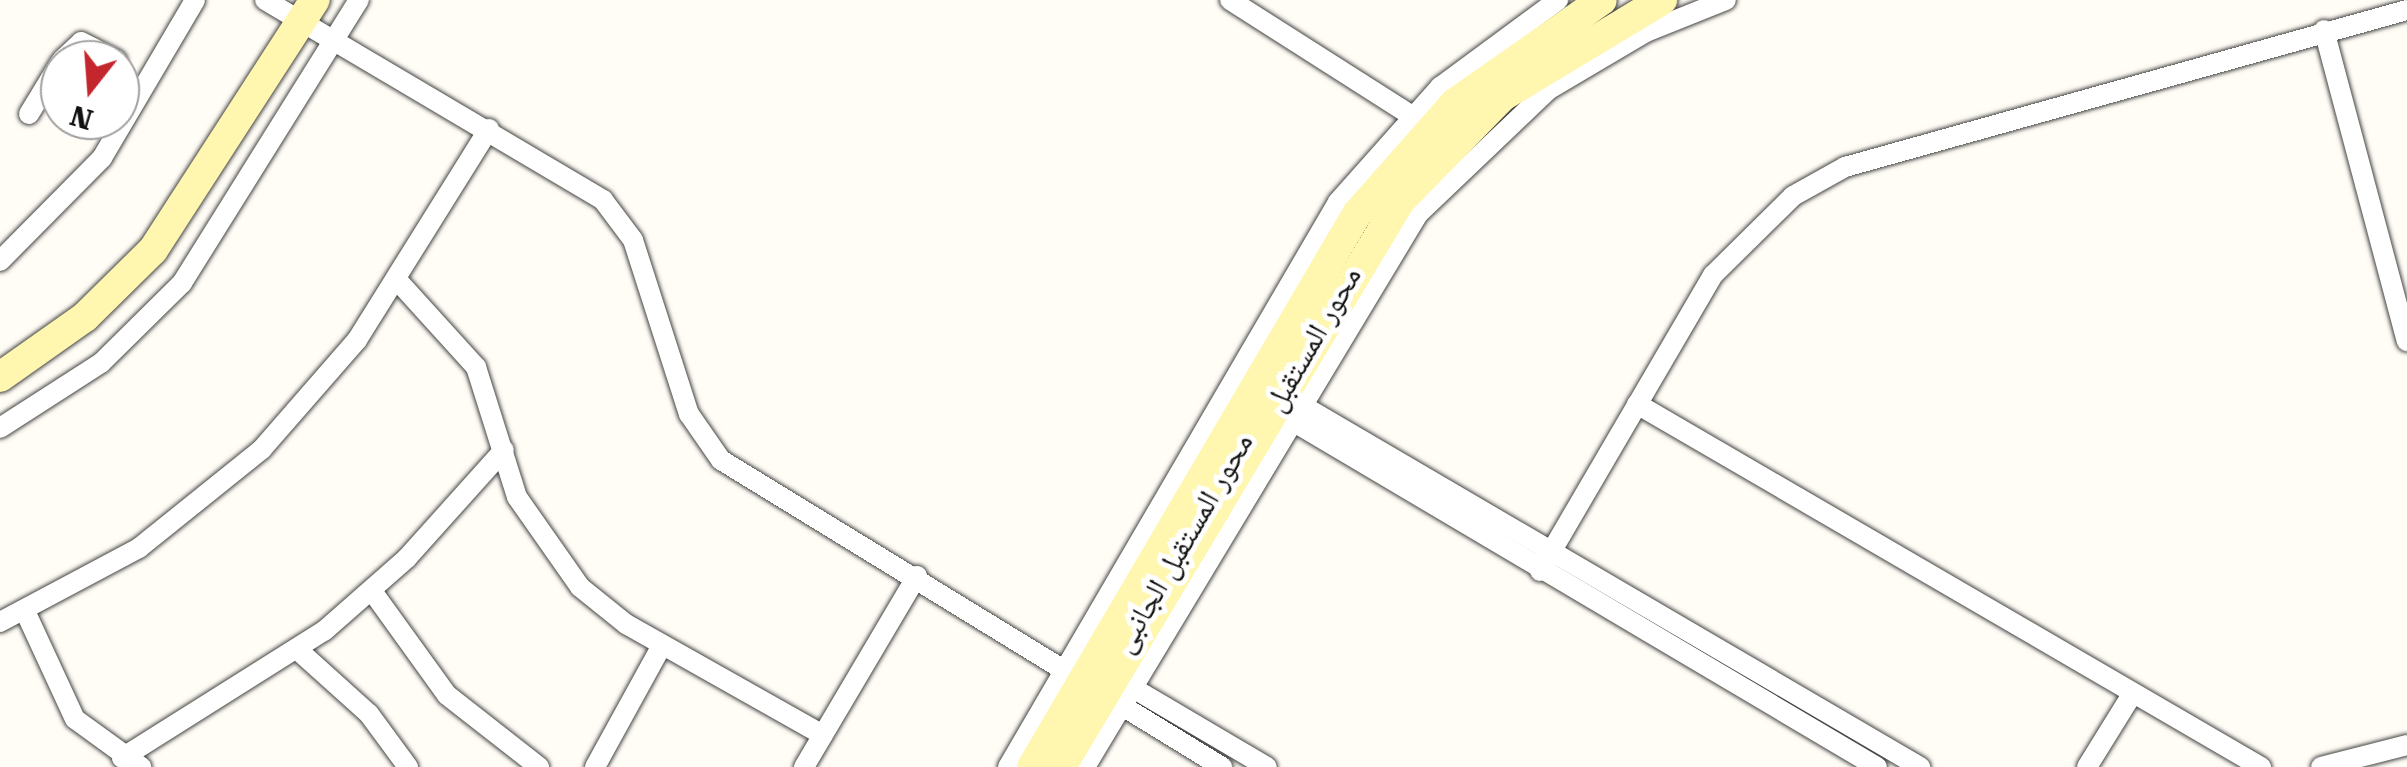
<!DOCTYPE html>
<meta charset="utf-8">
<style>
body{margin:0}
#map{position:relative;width:2407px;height:767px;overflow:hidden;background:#fffdf5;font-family:"Roboto Serif","Noto Naskh Arabic",serif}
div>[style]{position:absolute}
.roads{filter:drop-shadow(0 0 2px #444) drop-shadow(0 0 2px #444)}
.street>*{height:20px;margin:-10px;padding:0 10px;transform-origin:10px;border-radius:10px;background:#fff}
.secondary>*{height:30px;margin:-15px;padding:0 15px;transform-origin:15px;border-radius:15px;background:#fff6b0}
span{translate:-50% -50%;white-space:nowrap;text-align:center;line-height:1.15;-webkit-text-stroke:10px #fff;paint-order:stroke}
.street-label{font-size:30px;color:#111}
.north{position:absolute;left:40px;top:40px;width:100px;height:100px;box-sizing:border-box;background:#fff;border:2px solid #a0a0a0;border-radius:50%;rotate:197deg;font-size:28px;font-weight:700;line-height:40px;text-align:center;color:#111}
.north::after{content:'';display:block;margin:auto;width:35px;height:45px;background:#c4262e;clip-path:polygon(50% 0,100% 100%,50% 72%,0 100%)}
</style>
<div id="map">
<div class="roads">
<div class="street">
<div style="left:265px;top:0;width:393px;rotate:30.6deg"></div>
<div style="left:603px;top:200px;width:50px;rotate:53.1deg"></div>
<div style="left:633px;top:240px;width:183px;rotate:72.2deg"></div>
<div style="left:689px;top:414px;width:56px;rotate:55.2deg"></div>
<div style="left:721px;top:460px;width:588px;rotate:31.5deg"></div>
<div style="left:1230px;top:0;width:225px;rotate:32.5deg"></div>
<div style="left:2324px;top:30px;width:322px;rotate:75.1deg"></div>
<div style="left:62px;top:60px;width:26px;rotate:-43deg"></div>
<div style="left:81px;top:42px;width:40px;rotate:26.6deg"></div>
<div style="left:29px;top:114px;width:60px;rotate:-58.7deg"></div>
<div style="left:0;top:261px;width:145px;rotate:-45.3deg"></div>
<div style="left:102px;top:158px;width:183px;rotate:-59.5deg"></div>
<div style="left:397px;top:280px;width:118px;rotate:47.8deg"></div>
<div style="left:476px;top:367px;width:136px;rotate:72.5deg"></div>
<div style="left:517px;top:497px;width:110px;rotate:55deg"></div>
<div style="left:580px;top:587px;width:59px;rotate:38.8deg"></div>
<div style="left:626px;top:624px;width:226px;rotate:29.4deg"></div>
<div style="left:1291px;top:399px;width:729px;rotate:30.33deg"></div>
<div style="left:1637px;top:404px;width:722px;rotate:30.19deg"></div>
<div style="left:1282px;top:415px;width:691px;rotate:30.61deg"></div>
<div style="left:0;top:428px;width:120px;rotate:-32.8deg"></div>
<div style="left:101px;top:363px;width:114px;rotate:-44.6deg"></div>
<div style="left:182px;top:283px;width:334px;rotate:-58deg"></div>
<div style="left:1540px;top:571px;width:343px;rotate:-59.7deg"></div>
<div style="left:1713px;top:275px;width:112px;rotate:-44.6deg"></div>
<div style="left:1793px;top:196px;width:60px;rotate:-29.1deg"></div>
<div style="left:1845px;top:167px;width:584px;rotate:-15.61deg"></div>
<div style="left:372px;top:591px;width:128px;rotate:54.2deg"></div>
<div style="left:447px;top:695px;width:117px;rotate:38deg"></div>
<div style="left:25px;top:611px;width:119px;rotate:65.2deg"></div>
<div style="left:75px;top:719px;width:82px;rotate:36deg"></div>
<div style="left:0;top:622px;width:157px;rotate:-28deg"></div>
<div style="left:139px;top:548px;width:158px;rotate:-38.8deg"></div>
<div style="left:262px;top:449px;width:145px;rotate:-48.9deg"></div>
<div style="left:357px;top:340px;width:249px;rotate:-58deg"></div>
<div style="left:299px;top:651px;width:94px;rotate:42deg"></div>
<div style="left:369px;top:714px;width:66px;rotate:53.7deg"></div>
<div style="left:1121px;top:681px;width:169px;rotate:30.5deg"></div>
<div style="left:122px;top:758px;width:239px;rotate:-32.2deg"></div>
<div style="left:324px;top:631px;width:111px;rotate:-41.3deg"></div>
<div style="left:407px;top:558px;width:145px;rotate:-48.1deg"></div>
<div style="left:595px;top:767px;width:139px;rotate:-61.2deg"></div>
<div style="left:804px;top:767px;width:222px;rotate:-59.4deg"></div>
<div style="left:1008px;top:767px;width:654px;rotate:-59.71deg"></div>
<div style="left:1338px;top:202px;width:154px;rotate:-48.4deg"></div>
<div style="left:1440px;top:87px;width:147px;rotate:-36.4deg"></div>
<div style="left:1085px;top:767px;width:646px;rotate:-58.94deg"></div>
<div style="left:1418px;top:214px;width:180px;rotate:-43.6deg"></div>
<div style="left:1548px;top:90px;width:114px;rotate:-30.6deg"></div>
<div style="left:1646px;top:32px;width:86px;rotate:-21.8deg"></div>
<div style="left:2087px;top:767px;width:84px;rotate:-58.2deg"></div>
<div style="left:2321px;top:767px;width:89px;rotate:-14.3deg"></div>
</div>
<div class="secondary">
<div style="left:0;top:377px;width:104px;rotate:-35.2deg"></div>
<div style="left:85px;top:317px;width:95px;rotate:-44.6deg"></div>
<div style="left:153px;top:250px;width:298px;rotate:-57.1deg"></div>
<div style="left:1032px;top:767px;width:641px;rotate:-59.56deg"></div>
<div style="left:1357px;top:214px;width:148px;rotate:-48.6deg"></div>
<div style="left:1455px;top:103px;width:179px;rotate:-35deg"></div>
<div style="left:1061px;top:767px;width:660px;rotate:-59.08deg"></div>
<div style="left:1400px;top:201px;width:147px;rotate:-45.6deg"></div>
<div style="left:1503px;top:96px;width:186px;rotate:-31.1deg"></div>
</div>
</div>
<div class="street-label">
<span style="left:1313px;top:339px;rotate:-60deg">محور المستقبل</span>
<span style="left:1183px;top:543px;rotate:-60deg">محور المستقبل الجانبى</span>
</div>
<div class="north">N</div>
</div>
